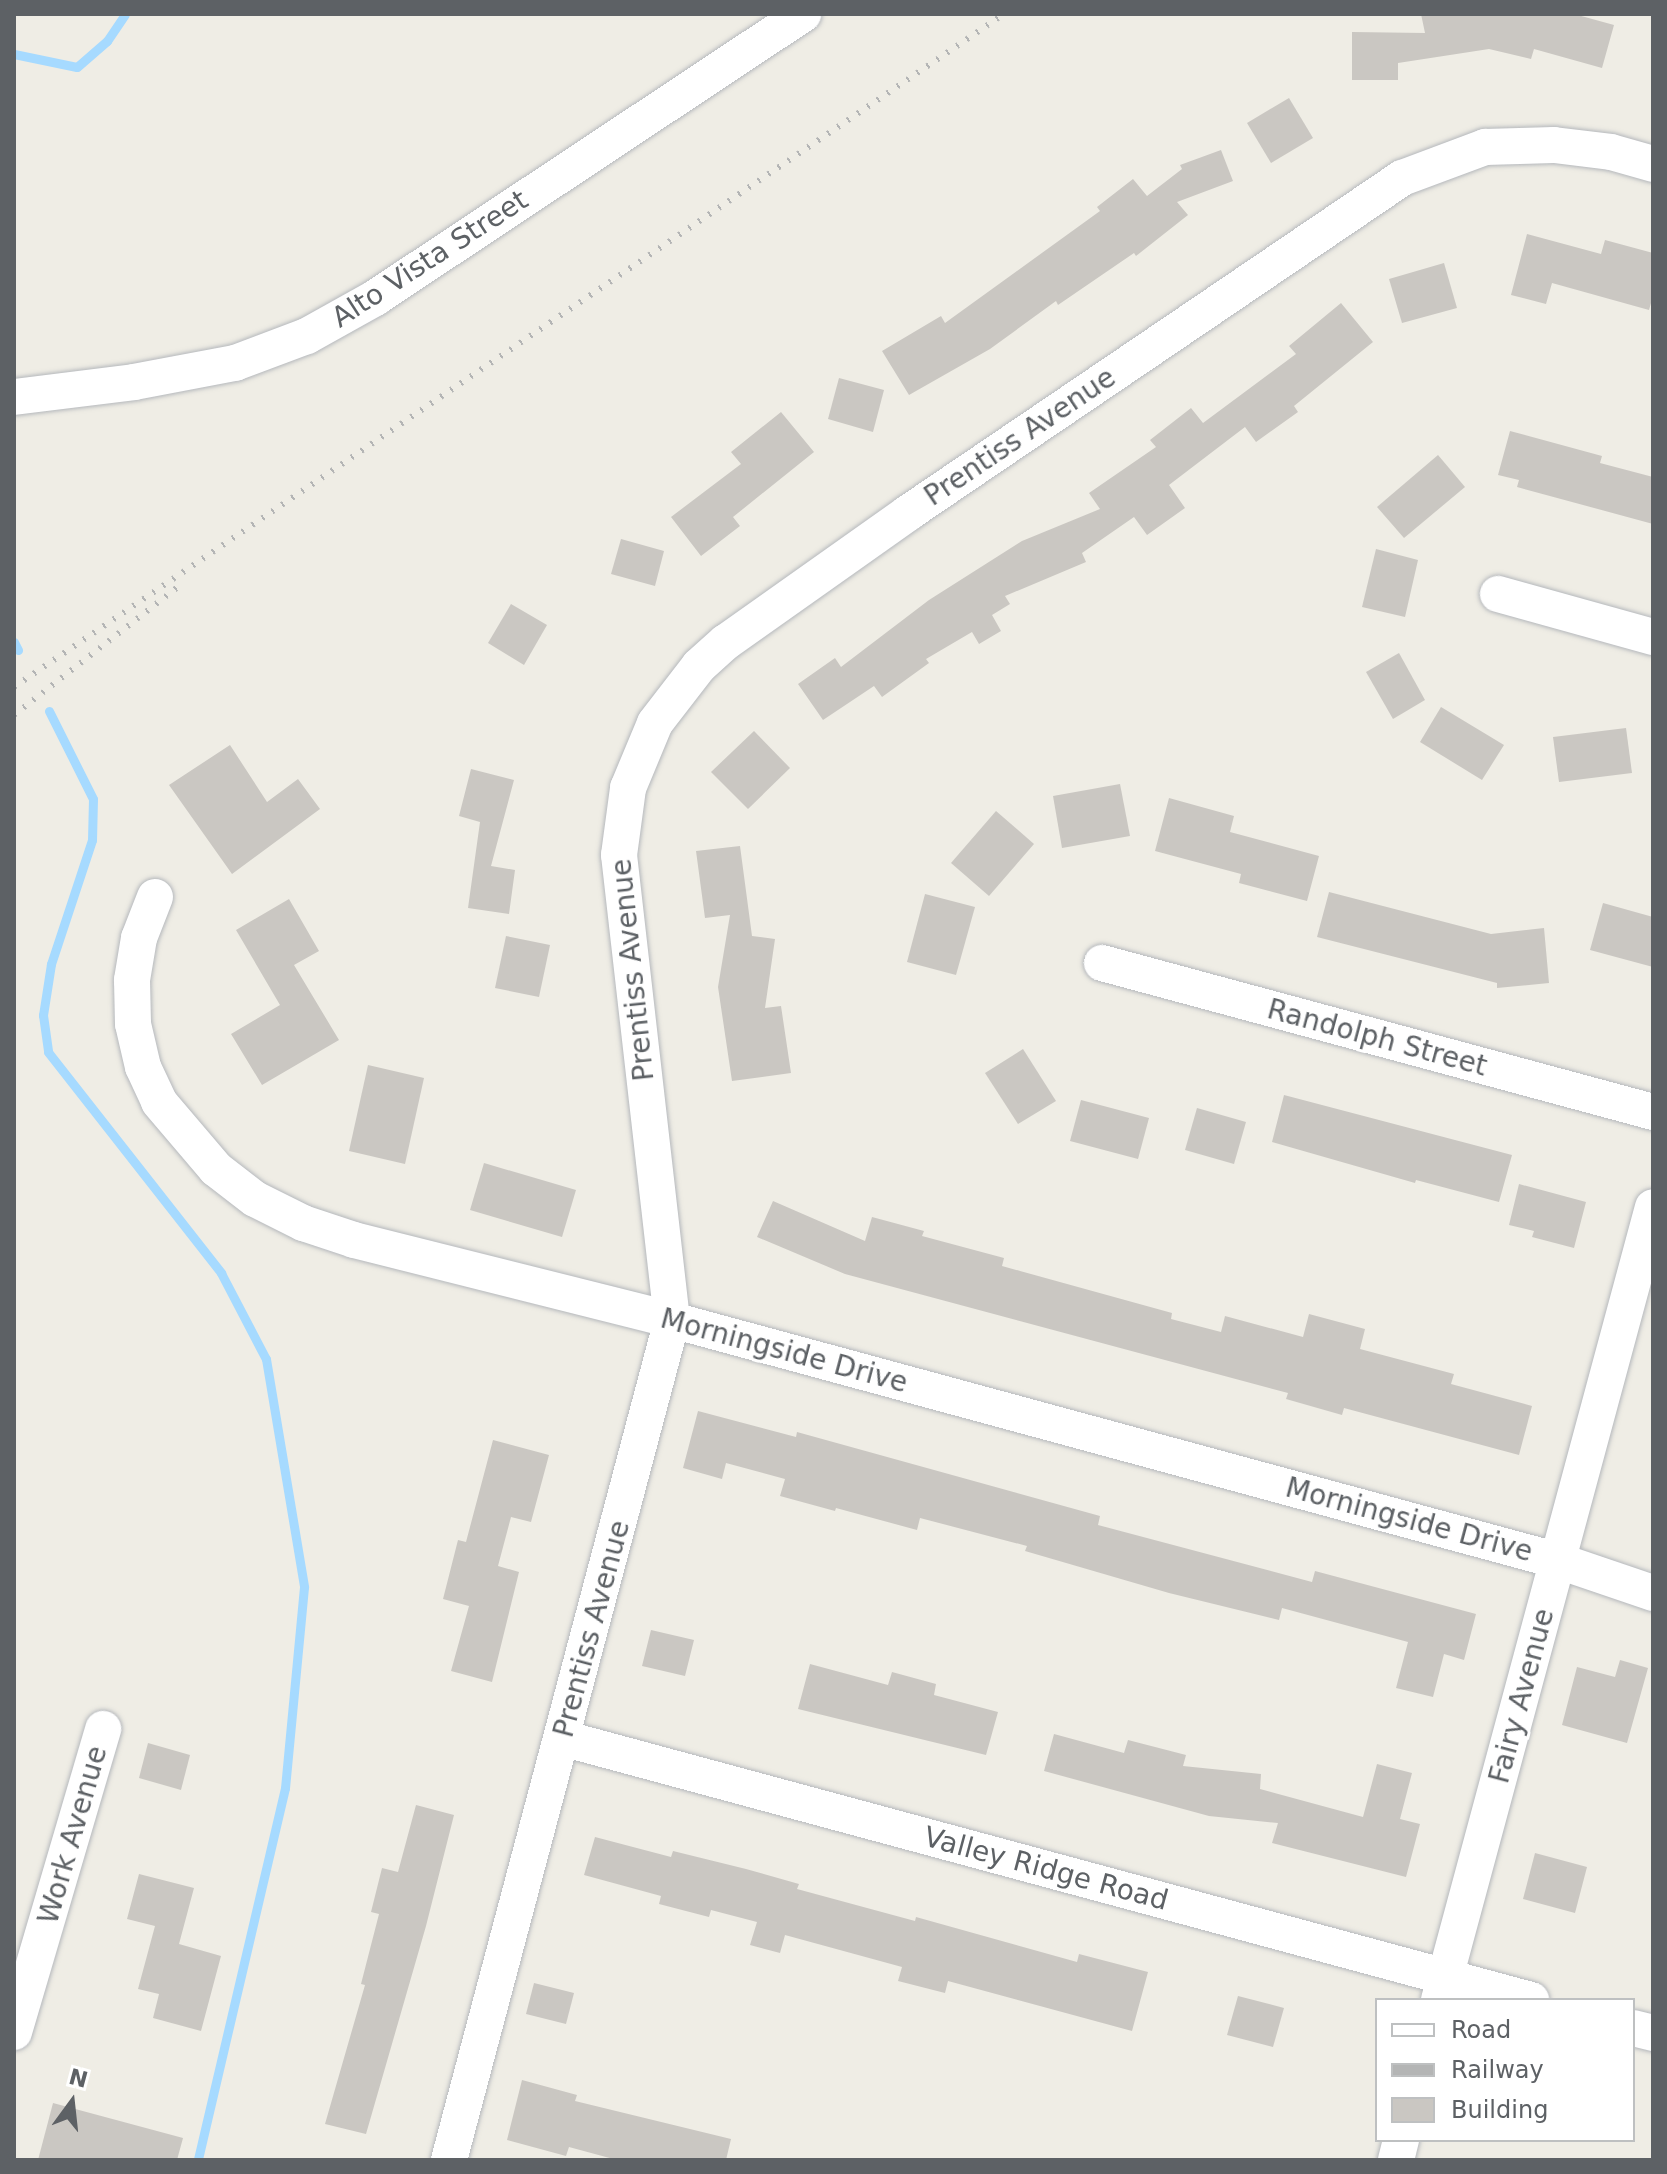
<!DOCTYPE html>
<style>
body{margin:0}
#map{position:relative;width:1667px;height:2174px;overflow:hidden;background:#efede5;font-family:"DejaVu Sans",sans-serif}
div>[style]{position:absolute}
.stream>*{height:9px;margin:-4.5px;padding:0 4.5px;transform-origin:4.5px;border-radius:4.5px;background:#a6daff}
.building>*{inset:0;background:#cac7c2}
.roads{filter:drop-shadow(0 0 2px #b5b8bc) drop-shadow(0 0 2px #b5b8bc)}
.street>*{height:36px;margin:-18px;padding:0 18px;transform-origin:18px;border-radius:18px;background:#fff}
.rail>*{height:6px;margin-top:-3px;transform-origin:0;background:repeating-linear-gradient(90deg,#b4b5b5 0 2px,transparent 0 12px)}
span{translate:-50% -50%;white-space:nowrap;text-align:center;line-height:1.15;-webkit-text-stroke:6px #fff;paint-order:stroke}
.street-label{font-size:28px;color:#5d6165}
.frame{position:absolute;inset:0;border:16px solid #5d6165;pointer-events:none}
.legend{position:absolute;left:1375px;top:1998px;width:260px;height:144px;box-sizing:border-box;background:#fff;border:2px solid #bec0c1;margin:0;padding:10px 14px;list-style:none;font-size:24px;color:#5d6165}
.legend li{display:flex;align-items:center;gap:16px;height:40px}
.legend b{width:40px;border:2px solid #bec0c1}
.north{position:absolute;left:32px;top:2062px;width:80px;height:80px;-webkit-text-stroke:6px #fff;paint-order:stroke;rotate:15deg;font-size:22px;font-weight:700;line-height:32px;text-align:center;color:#5d6165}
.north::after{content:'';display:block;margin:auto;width:28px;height:36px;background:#5d6165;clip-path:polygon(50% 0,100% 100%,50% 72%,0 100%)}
</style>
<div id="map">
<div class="stream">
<div style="left:14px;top:54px;width:64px;rotate:11.7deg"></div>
<div style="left:77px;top:67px;width:40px;rotate:-41deg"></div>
<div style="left:107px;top:41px;width:32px;rotate:-56deg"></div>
<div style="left:14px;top:642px;width:9px;rotate:63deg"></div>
<div style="left:49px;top:711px;width:98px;rotate:63.4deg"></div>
<div style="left:93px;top:799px;width:41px;rotate:91.4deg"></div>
<div style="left:92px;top:840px;width:131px;rotate:108.3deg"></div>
<div style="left:51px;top:964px;width:52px;rotate:98.9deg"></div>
<div style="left:43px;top:1015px;width:37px;rotate:82deg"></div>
<div style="left:48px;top:1052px;width:281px;rotate:51.9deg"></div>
<div style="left:221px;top:1273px;width:97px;rotate:62.4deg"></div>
<div style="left:266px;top:1359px;width:231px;rotate:80.5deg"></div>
<div style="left:304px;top:1587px;width:202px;rotate:95.4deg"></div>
<div style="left:285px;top:1788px;width:382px;rotate:103.2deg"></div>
</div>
<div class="building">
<div style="clip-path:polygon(1421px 14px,1574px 14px,1614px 25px,1602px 68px,1534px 49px,1531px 59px,1489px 49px,1398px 63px,1398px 80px,1352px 80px,1352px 32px,1425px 33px)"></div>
<div style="clip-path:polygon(1289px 98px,1313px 138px,1271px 163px,1247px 123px)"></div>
<div style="clip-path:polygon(1221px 150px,1233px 181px,1177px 202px,1188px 215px,1136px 256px,1134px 253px,1058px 305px,1056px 301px,990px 349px,909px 395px,882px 351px,941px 316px,945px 323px,1100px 211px,1097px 207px,1133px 179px,1147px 196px,1182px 169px,1180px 165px)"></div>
<div style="clip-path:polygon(1527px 234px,1601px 254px,1605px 240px,1653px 253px,1653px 296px,1649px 310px,1552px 283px,1546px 304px,1511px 295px)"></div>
<div style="clip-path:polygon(1444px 263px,1457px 308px,1402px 323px,1389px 279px)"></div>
<div style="clip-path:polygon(1341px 303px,1373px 342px,1294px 406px,1298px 412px,1256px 442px,1245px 427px,1169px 485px,1185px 508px,1147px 535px,1134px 517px,1082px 553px,1086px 562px,1005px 596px,1010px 604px,992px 615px,1001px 631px,979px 644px,972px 632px,926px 659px,929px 663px,882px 697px,874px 686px,823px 720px,798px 684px,835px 658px,841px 667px,929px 600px,1022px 541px,1100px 509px,1089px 493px,1156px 447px,1150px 440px,1191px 408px,1203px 423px,1296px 354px,1289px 346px)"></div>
<div style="clip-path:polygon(839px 378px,884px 390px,873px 432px,828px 419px)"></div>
<div style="clip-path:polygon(781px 412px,814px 452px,733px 517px,740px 526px,701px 556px,671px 517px,741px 464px,731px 452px)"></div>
<div style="clip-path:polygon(1510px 431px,1602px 456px,1600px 463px,1653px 477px,1653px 524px,1517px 487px,1519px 480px,1498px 475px)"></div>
<div style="clip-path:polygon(1438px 455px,1465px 487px,1404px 538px,1377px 507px)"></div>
<div style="clip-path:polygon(621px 539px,664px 551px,655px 586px,611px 574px)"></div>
<div style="clip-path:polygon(1376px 549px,1418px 560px,1405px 617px,1362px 607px)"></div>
<div style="clip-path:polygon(511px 604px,547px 625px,524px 665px,488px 643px)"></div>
<div style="clip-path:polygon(1399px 653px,1425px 700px,1393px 719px,1366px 672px)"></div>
<div style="clip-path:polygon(1441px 707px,1504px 745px,1482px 780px,1420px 742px)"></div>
<div style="clip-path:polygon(1626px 728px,1632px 773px,1559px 782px,1553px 737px)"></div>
<div style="clip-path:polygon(754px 731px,790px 768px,748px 809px,711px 772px)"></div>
<div style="clip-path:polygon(230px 745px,267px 802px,298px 779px,320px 809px,232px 874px,169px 785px)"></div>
<div style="clip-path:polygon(471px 769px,514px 780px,491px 866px,515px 870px,509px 914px,468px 908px,480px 822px,459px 816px)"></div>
<div style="clip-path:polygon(1120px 784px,1130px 836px,1062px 848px,1053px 796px)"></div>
<div style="clip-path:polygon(1169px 798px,1234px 816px,1230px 832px,1319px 856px,1307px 901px,1239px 883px,1241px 874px,1155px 851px)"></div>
<div style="clip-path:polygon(996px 811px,1034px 844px,989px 896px,951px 863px)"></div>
<div style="clip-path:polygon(740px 846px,752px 936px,775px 939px,765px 1008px,781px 1006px,791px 1073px,732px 1081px,718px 987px,730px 915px,705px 918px,696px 851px)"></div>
<div style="clip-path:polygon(1329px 892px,1491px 934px,1544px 928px,1549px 983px,1497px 988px,1497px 983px,1317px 937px)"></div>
<div style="clip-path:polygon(925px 894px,975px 907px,956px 975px,907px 962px)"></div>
<div style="clip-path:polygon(289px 899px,319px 951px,294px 965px,339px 1040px,262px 1085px,231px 1034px,280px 1005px,236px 930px)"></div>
<div style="clip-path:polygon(1603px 903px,1653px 917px,1653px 967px,1590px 950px)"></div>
<div style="clip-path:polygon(506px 936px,550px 945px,539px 997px,495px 988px)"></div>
<div style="clip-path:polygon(1023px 1049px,1056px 1101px,1018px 1124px,985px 1073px)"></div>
<div style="clip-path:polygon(368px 1065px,424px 1078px,405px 1164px,349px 1151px)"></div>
<div style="clip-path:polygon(1284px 1095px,1512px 1155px,1499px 1202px,1416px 1180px,1415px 1183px,1272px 1142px)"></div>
<div style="clip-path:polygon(1081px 1100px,1149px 1118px,1138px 1159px,1070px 1141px)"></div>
<div style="clip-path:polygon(1197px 1108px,1246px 1122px,1234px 1164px,1185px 1150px)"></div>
<div style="clip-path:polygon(484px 1163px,576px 1190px,562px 1237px,470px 1210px)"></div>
<div style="clip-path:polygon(1519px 1184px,1586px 1202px,1574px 1248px,1532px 1237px,1534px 1231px,1509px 1225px)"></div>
<div style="clip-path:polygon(773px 1201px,865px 1241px,872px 1217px,924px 1231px,922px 1236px,1004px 1258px,1002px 1266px,1172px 1313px,1171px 1319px,1221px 1332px,1225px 1316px,1303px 1337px,1309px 1314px,1365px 1329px,1360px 1349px,1454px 1374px,1451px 1384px,1532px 1406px,1519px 1455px,1344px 1408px,1342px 1415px,1286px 1399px,1288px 1393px,845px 1274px,757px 1237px)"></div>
<div style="clip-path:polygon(698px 1411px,796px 1437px,797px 1432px,1100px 1516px,1098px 1525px,1312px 1582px,1315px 1571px,1476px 1614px,1464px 1660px,1444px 1654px,1433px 1697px,1396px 1688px,1408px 1642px,1282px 1608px,1279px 1620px,1169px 1593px,1025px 1551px,1027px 1546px,920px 1518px,917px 1530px,836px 1508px,835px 1511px,780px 1496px,785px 1479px,726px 1463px,722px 1479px,683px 1468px)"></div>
<div style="clip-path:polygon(493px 1440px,549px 1455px,531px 1522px,511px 1517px,498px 1566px,519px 1572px,492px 1682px,451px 1671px,469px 1606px,443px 1599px,458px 1540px,466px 1542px)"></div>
<div style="clip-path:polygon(651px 1630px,694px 1640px,685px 1676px,642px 1666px)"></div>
<div style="clip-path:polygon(1620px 1660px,1648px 1668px,1627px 1743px,1562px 1725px,1577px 1667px,1615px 1677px)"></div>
<div style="clip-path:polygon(810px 1664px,888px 1685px,892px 1672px,936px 1684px,934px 1695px,998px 1712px,986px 1755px,798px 1709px)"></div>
<div style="clip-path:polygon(1054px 1734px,1124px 1753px,1128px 1740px,1186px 1755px,1183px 1766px,1261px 1774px,1260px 1789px,1363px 1817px,1377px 1764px,1412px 1773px,1400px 1819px,1420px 1824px,1406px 1877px,1272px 1843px,1278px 1823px,1209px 1816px,1044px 1771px)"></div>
<div style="clip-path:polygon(148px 1743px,190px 1755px,181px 1790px,139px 1778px)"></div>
<div style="clip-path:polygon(416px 1805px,454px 1815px,426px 1926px,366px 2134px,325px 2124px,365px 1985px,361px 1984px,379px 1914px,371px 1912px,382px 1868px,398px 1872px)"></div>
<div style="clip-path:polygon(595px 1837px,671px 1857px,673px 1851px,746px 1869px,799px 1884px,797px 1889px,915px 1921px,916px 1917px,1077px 1962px,1079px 1954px,1148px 1972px,1132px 2031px,948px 1981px,945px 1993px,898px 1981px,902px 1967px,785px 1935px,780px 1953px,750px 1945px,757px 1922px,711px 1910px,709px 1917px,659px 1904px,661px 1896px,584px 1875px)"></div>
<div style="clip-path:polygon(1535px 1853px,1587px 1867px,1575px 1913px,1523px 1899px)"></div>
<div style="clip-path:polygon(139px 1874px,194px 1888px,179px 1944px,221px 1956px,201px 2031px,153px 2018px,159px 1994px,138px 1989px,155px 1926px,127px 1919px)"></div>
<div style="clip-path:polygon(534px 1983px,574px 1993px,566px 2024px,526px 2014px)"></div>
<div style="clip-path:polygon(1238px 1996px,1284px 2008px,1273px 2047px,1227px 2035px)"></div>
<div style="clip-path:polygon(522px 2080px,577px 2095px,575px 2101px,731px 2139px,726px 2160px,617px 2160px,569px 2147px,566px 2156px,507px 2140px)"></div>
<div style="clip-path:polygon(53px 2103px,183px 2138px,177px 2160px,38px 2160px)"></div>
</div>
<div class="roads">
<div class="street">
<div style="left:14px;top:397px;width:121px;rotate:-7.1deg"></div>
<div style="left:134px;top:382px;width:103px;rotate:-10.7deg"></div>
<div style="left:235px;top:363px;width:77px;rotate:-20.6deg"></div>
<div style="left:307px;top:336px;width:78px;rotate:-29.2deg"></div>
<div style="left:375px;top:298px;width:514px;rotate:-33.57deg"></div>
<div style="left:1498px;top:594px;width:161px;rotate:15.5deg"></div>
<div style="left:155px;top:897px;width:44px;rotate:111.3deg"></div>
<div style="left:139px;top:938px;width:43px;rotate:99.5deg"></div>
<div style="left:132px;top:980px;width:44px;rotate:88.7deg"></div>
<div style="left:133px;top:1024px;width:44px;rotate:76.9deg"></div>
<div style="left:143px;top:1067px;width:38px;rotate:65deg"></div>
<div style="left:159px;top:1102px;width:88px;rotate:49.6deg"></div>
<div style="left:216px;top:1169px;width:49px;rotate:37.6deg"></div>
<div style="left:255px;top:1199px;width:54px;rotate:26.6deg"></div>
<div style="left:303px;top:1223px;width:54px;rotate:18.4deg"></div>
<div style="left:354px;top:1240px;width:328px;rotate:14.1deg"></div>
<div style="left:672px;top:1320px;width:919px;rotate:15.2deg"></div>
<div style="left:1559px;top:1561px;width:99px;rotate:18.8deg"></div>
<div style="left:1102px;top:963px;width:571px;rotate:15.13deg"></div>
<div style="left:562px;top:1738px;width:1004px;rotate:15.13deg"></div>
<div style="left:1439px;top:2000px;width:821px;rotate:-74.9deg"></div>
<div style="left:1633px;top:2028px;width:21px;rotate:14deg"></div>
<div style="left:14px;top:2032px;width:316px;rotate:-73.6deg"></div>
<div style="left:449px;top:2160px;width:869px;rotate:-75.13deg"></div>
<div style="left:672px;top:1320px;width:468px;rotate:-96.5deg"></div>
<div style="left:619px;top:855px;width:68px;rotate:-82.3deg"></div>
<div style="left:628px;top:788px;width:70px;rotate:-67.4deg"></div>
<div style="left:655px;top:723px;width:72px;rotate:-52.3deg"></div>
<div style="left:699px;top:666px;width:36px;rotate:-42deg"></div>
<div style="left:726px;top:642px;width:223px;rotate:-35.3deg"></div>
<div style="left:908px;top:513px;width:597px;rotate:-34.14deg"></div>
<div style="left:1402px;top:178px;width:89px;rotate:-20.5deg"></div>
<div style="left:1485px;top:147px;width:69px;rotate:-1.7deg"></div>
<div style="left:1554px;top:145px;width:57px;rotate:7deg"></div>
<div style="left:1611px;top:152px;width:44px;rotate:15.9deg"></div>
<div style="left:1396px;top:2160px;width:21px;rotate:-76deg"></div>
</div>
</div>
<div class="rail">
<div style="left:14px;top:687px;width:1197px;rotate:-34.21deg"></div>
<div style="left:14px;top:715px;width:208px;rotate:-38deg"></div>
</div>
<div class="street-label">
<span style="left:430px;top:259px;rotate:-33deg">Alto Vista Street</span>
<span style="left:1020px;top:437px;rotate:-34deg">Prentiss Avenue</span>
<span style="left:633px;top:970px;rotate:-96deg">Prentiss Avenue</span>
<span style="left:1377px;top:1038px;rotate:15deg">Randolph Street</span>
<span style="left:784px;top:1351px;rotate:15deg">Morningside Drive</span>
<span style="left:1409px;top:1520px;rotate:15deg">Morningside Drive</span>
<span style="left:592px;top:1629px;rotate:-75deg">Prentiss Avenue</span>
<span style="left:1522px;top:1696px;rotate:-75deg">Fairy Avenue</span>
<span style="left:73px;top:1835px;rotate:-74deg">Work Avenue</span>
<span style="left:1046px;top:1869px;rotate:15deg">Valley Ridge Road</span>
</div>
<div class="frame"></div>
<ul class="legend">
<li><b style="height:10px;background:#fff"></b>Road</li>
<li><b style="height:10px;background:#b4b5b5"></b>Railway</li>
<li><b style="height:22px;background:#cac7c2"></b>Building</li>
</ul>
<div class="north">N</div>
</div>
